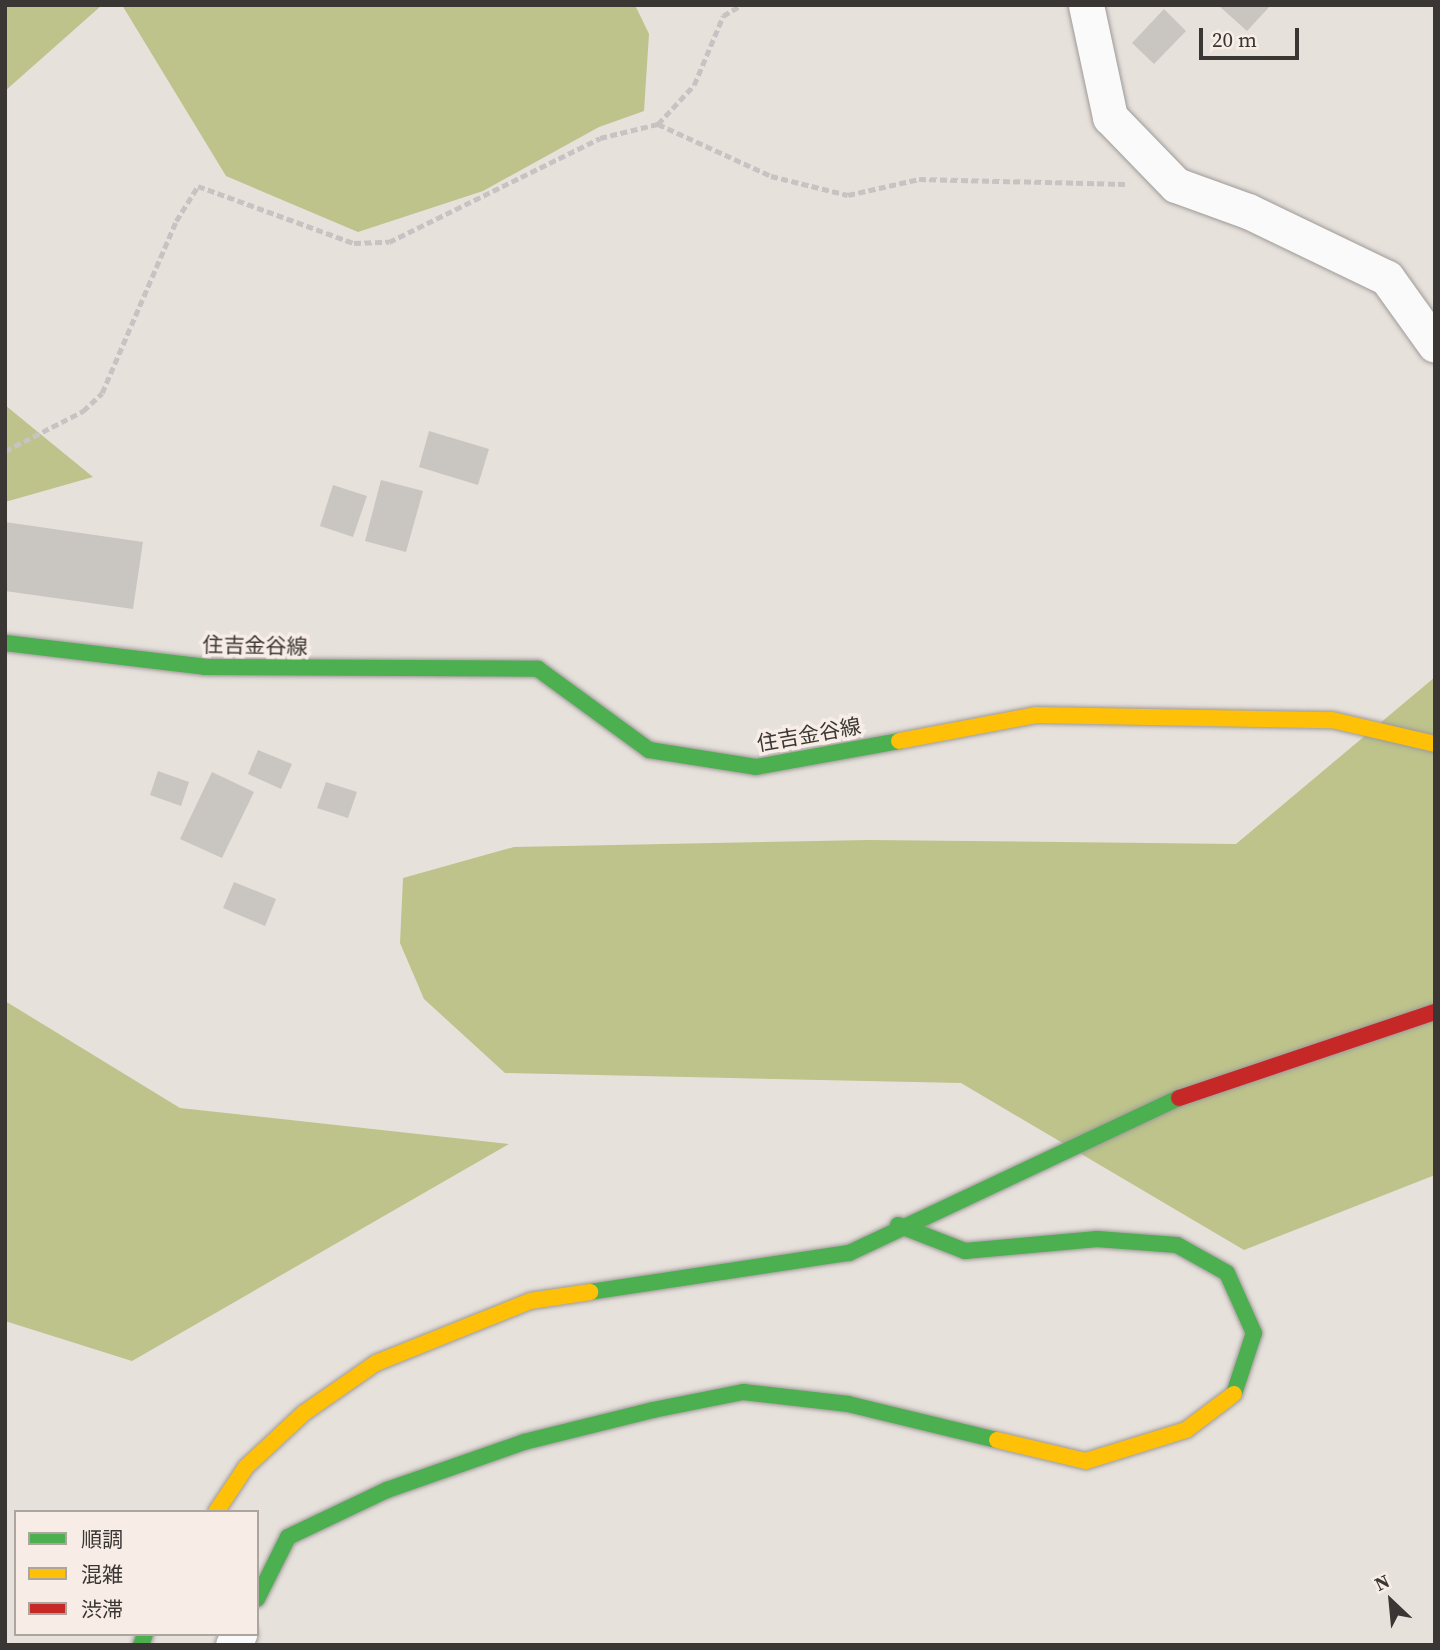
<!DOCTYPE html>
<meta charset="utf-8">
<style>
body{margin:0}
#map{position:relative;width:1440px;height:1650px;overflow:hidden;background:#e7e1dc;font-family:"Source Serif 4","Noto Sans JP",serif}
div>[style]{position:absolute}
.forest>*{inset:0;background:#bdc38b}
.building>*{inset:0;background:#c9c5c1}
.path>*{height:4.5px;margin-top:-2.25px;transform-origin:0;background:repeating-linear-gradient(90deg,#c6c3c2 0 7px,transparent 0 10.5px)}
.roads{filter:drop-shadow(0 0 2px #9e9a97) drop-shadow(0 0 2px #9e9a97)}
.street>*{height:35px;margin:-17.5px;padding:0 17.5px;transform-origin:17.5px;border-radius:17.5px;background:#fbfafa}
.fast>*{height:16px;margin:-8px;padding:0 8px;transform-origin:8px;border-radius:8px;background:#4caf50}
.slow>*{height:16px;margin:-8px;padding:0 8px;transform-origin:8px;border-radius:8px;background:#ffc107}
.jam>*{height:16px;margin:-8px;padding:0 8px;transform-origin:8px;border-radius:8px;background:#c62828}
span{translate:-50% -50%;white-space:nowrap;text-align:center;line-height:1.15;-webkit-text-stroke:7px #f8ede6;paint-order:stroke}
.street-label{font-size:21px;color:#3a3633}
.frame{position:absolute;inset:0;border:7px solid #3a3633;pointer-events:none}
.legend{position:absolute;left:14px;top:1510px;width:245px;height:126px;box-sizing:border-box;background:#f8ede6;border:2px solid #aca49e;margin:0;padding:9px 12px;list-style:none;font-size:21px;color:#3a3633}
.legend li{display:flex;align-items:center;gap:14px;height:35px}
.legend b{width:35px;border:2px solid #aca49e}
.north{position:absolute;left:1356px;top:1566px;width:70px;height:70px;-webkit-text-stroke:5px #f8ede6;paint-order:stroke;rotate:334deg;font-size:19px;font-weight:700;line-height:28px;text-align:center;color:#3a3633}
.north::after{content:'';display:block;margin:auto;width:24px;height:32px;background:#3a3633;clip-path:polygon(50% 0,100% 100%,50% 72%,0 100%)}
.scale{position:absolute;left:1199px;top:28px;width:100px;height:32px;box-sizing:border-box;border:4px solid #3a3633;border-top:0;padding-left:9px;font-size:21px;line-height:24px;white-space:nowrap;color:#3a3633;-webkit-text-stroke:5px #f8ede6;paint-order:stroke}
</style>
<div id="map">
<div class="forest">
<div style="clip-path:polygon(5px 5px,102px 5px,5px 91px)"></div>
<div style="clip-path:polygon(122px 5px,635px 5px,649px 34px,644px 111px,599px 127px,483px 191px,358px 232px,226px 176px)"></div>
<div style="clip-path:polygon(5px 405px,33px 428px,93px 477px,5px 502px)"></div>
<div style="clip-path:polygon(1435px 677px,1435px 1175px,1244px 1250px,961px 1083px,505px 1073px,424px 999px,400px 943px,403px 878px,514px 847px,869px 840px,1236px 844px)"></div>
<div style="clip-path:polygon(5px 1001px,180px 1108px,509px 1144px,132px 1361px,5px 1321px)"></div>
</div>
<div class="building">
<div style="clip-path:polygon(1218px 5px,1271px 5px,1247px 31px)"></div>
<div style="clip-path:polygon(1164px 9px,1186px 31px,1154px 64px,1132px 43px)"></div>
<div style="clip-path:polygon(429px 431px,489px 449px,478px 485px,419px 467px)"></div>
<div style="clip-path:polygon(381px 480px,423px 491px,406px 552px,365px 541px)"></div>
<div style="clip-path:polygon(333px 485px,367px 496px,353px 537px,320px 526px)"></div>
<div style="clip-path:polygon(5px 522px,143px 542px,133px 609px,5px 591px)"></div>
<div style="clip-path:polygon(258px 750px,292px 764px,281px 789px,248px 774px)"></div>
<div style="clip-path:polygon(158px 771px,189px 782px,181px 806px,150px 795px)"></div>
<div style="clip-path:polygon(212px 772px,254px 792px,222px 858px,180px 839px)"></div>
<div style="clip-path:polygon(326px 782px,357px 792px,348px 818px,317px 808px)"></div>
<div style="clip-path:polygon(234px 882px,276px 899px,265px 926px,223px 908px)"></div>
</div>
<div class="path">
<div style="left:658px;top:124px;width:124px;rotate:24.7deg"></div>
<div style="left:771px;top:176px;width:79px;rotate:13.9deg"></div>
<div style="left:848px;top:195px;width:73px;rotate:-12.7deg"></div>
<div style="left:919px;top:179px;width:207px;rotate:1.4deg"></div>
<div style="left:5px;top:451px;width:88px;rotate:-27.1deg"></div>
<div style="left:83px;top:411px;width:26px;rotate:-43deg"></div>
<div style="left:102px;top:393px;width:187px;rotate:-66.7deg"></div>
<div style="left:176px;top:221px;width:41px;rotate:-57.8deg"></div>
<div style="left:198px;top:186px;width:166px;rotate:20.1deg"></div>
<div style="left:354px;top:243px;width:35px;rotate:-2deg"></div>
<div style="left:389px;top:242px;width:235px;rotate:-26.2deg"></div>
<div style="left:600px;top:138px;width:60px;rotate:-13.6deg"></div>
<div style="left:658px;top:124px;width:53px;rotate:-47.3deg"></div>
<div style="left:694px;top:85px;width:75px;rotate:-67.2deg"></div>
<div style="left:723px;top:16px;width:21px;rotate:-31deg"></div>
</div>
<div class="roads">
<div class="street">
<div style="left:1086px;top:5px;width:115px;rotate:77.9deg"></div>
<div style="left:1110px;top:117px;width:95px;rotate:45.9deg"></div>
<div style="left:1176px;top:185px;width:77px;rotate:19.9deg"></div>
<div style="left:1248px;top:211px;width:154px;rotate:25.7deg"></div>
<div style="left:1387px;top:278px;width:82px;rotate:54.4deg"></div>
<div style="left:233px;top:1645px;width:13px;rotate:-61deg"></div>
</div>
<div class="fast">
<div style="left:5px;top:643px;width:201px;rotate:6.8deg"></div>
<div style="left:205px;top:667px;width:333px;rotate:0.3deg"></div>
<div style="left:538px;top:669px;width:137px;rotate:36.1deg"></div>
<div style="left:649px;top:750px;width:108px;rotate:9deg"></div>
<div style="left:756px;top:767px;width:145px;rotate:-10.3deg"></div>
<div style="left:898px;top:1225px;width:72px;rotate:21.2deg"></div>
<div style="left:965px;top:1251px;width:133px;rotate:-5.2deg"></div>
<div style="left:1097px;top:1239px;width:80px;rotate:4.3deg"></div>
<div style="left:1177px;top:1245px;width:57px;rotate:29.2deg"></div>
<div style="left:1227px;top:1273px;width:66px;rotate:65.8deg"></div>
<div style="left:1254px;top:1333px;width:64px;rotate:108.2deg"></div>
<div style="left:590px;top:1292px;width:262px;rotate:-8.6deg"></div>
<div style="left:849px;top:1253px;width:365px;rotate:-25.2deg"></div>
<div style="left:257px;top:1599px;width:69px;rotate:-63.4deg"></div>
<div style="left:288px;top:1537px;width:110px;rotate:-25.4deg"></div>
<div style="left:387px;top:1490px;width:145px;rotate:-19.3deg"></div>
<div style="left:524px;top:1442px;width:133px;rotate:-13.9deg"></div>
<div style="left:653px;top:1410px;width:92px;rotate:-11.3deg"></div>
<div style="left:743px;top:1392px;width:106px;rotate:6.5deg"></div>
<div style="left:848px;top:1404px;width:153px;rotate:13.6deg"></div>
<div style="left:141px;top:1645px;width:12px;rotate:-70deg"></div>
</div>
<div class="slow">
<div style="left:899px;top:741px;width:139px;rotate:-10.7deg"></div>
<div style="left:1036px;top:715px;width:296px;rotate:1deg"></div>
<div style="left:1332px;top:720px;width:106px;rotate:13.1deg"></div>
<div style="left:997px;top:1440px;width:91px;rotate:13.3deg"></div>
<div style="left:1086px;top:1461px;width:105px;rotate:-17.2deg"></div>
<div style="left:1186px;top:1430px;width:60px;rotate:-36.9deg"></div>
<div style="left:216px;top:1512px;width:54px;rotate:-56.3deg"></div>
<div style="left:246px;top:1467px;width:79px;rotate:-43deg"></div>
<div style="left:304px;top:1413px;width:88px;rotate:-34.8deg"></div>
<div style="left:376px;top:1363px;width:166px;rotate:-21.9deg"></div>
<div style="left:530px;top:1301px;width:61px;rotate:-8.5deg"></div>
</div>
<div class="jam">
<div style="left:1179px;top:1098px;width:270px;rotate:-18.6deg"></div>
</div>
</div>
<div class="street-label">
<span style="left:255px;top:646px;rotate:1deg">住吉金谷線</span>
<span style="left:809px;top:735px;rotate:-10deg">住吉金谷線</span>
</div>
<div class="frame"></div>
<ul class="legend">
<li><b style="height:9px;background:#4caf50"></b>順調</li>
<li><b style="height:9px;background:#ffc107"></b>混雑</li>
<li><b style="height:9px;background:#c62828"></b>渋滞</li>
</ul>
<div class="north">N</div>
<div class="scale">20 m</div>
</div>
